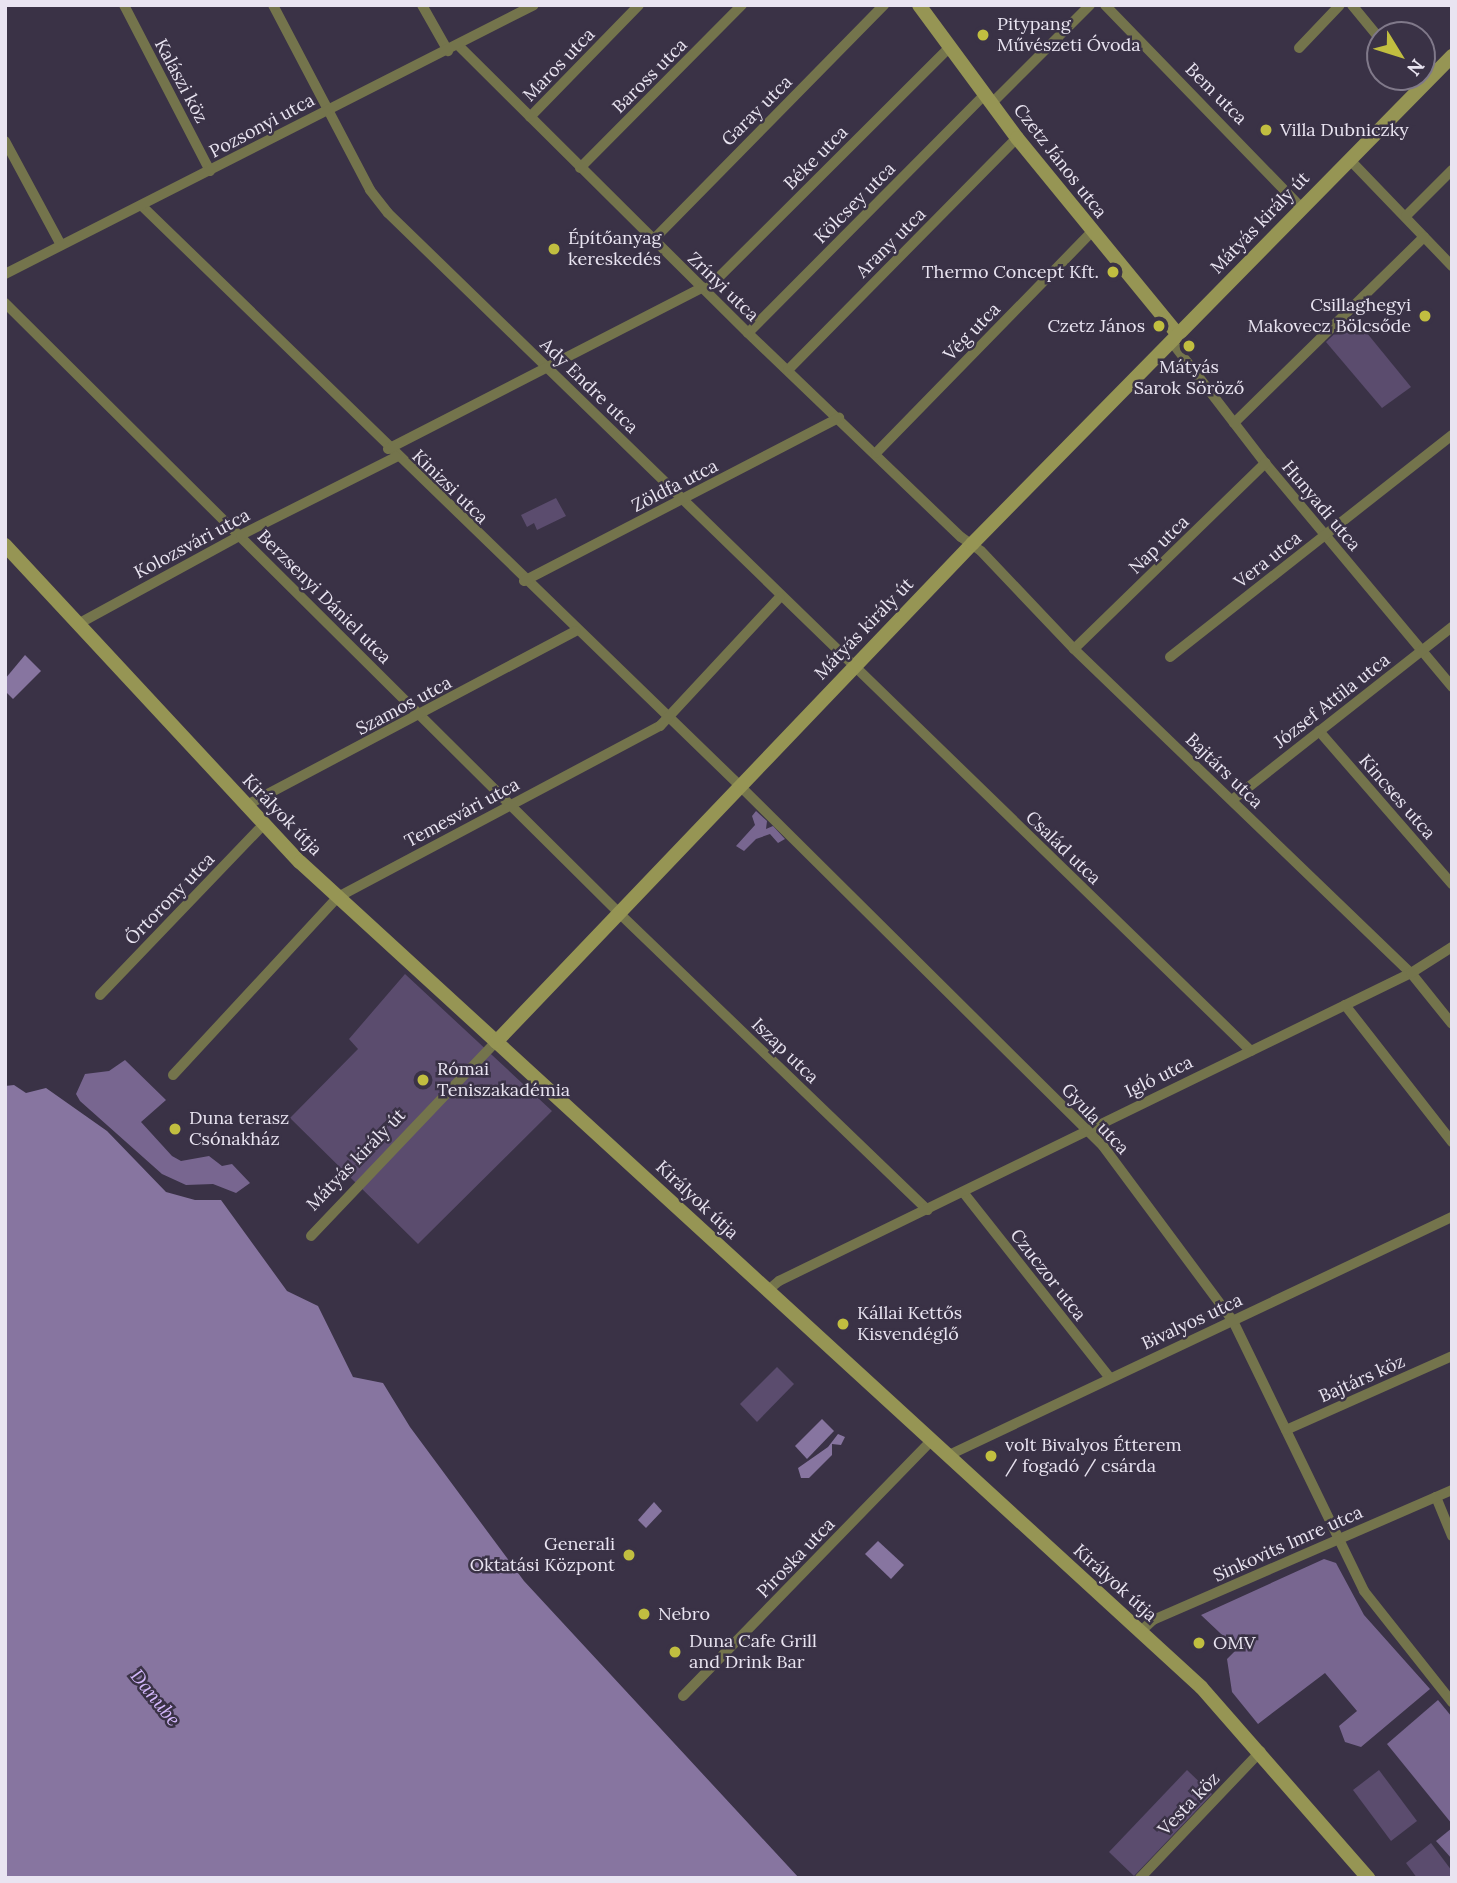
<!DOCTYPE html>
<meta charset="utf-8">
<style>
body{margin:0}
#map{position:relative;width:1457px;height:1883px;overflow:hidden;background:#3a3246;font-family:Lora,serif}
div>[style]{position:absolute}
.green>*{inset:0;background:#5b4c6e}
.forest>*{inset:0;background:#786690}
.water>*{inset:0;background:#8775a0}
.street>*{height:10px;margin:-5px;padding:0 5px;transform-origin:5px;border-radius:5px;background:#74744c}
.secondary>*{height:14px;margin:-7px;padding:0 7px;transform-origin:7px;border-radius:7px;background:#969554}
.dots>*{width:19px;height:19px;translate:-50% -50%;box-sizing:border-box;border:4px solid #3a3246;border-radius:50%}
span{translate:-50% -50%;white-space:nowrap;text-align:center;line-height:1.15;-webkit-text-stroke:5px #3a3246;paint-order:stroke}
.poi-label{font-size:18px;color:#e9e4f1}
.left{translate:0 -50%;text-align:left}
.right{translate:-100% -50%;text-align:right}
.street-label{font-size:18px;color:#e9e4f1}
.water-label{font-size:19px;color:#d3b7fb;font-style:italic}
.frame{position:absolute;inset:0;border:7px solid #e9e4f1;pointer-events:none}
.north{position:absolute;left:1366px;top:21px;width:70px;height:70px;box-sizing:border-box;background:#3a3246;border:2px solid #80798a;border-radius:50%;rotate:128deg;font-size:19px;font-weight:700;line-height:28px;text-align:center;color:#e9e4f1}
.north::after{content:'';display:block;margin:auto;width:24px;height:32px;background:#c1be40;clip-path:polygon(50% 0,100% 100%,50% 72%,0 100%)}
</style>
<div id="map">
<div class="green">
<div style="clip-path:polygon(1353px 316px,1411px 387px,1382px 408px,1326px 342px)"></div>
<div style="clip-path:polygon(556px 498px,566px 516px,537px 530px,534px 523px,527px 527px,521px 515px)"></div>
<div style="clip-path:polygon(405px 974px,552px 1111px,418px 1244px,290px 1118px,358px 1049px,349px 1039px)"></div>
<div style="clip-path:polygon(777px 1367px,794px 1384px,757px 1422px,740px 1404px)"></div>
<div style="clip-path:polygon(1187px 1770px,1212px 1794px,1134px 1876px,1109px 1852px)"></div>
<div style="clip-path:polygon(1379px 1770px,1417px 1821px,1391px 1841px,1353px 1790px)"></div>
<div style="clip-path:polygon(1431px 1843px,1452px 1871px,1452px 1878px,1417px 1878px,1406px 1863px)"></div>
</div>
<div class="forest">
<div style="clip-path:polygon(756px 811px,767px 821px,766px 829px,773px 826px,785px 839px,778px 843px,770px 834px,756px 839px,744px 851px,736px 846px,755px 825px,752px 816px)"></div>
<div style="clip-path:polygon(125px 1060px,166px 1100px,141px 1122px,172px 1156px,181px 1161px,209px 1156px,222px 1166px,232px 1164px,250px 1183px,236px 1193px,213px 1184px,186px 1185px,162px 1174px,80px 1101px,76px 1094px,85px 1074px,109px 1071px)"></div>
<div style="clip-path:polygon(1324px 1559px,1336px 1563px,1364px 1615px,1430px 1689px,1361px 1747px,1345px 1742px,1339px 1726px,1357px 1711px,1325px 1673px,1258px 1724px,1232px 1692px,1227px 1659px,1237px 1649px,1201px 1615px)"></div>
<div style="clip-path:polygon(1438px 1700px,1452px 1717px,1452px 1824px,1387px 1744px)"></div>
<div style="clip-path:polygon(1452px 1828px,1452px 1859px,1436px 1841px)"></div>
</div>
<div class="water">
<div style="clip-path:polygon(25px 655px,41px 671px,13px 699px,5px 691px,5px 679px)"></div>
<div style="clip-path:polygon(14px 1085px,26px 1093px,46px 1088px,107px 1131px,166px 1192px,195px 1200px,221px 1200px,287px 1291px,318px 1306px,353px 1377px,383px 1383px,410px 1427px,524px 1581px,799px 1878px,5px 1878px,5px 1086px)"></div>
<div style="clip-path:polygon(822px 1419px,834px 1431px,807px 1459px,795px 1446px)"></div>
<div style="clip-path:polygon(838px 1434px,845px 1437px,841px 1445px,832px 1444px,832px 1455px,809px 1478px,801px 1478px,798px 1468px,828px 1447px)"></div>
<div style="clip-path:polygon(654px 1502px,662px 1511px,646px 1528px,638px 1520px)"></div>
<div style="clip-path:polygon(878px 1541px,904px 1565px,891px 1579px,865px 1554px)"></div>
</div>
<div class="street">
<div style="left:124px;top:5px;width:187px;rotate:62.6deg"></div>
<div style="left:273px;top:5px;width:209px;rotate:62.3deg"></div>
<div style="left:370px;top:190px;width:29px;rotate:52deg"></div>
<div style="left:388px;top:213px;width:1203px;rotate:44.16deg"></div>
<div style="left:422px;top:5px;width:53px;rotate:60.5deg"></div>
<div style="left:1105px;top:5px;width:283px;rotate:45.9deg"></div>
<div style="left:1352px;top:5px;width:44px;rotate:50.5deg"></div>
<div style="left:459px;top:46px;width:407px;rotate:44.8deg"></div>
<div style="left:748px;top:333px;width:295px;rotate:43.8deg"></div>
<div style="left:961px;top:537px;width:24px;rotate:35deg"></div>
<div style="left:981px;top:551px;width:135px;rotate:46.5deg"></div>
<div style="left:1074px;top:649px;width:467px;rotate:43.9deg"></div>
<div style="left:1411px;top:973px;width:65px;rotate:51.2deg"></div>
<div style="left:1299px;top:48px;width:59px;rotate:-46.4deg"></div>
<div style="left:991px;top:104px;width:140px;rotate:-45deg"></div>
<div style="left:530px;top:117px;width:156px;rotate:-45.8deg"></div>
<div style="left:5px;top:141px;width:118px;rotate:61.7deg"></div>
<div style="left:1350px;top:160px;width:147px;rotate:46.1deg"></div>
<div style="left:580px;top:168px;width:230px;rotate:-45.2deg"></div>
<div style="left:142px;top:206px;width:833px;rotate:44.12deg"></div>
<div style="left:740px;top:786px;width:511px;rotate:44.76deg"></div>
<div style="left:1103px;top:1146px;width:218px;rotate:53.4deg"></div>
<div style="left:1233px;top:1321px;width:300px;rotate:64.1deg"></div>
<div style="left:1364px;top:1591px;width:142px;rotate:51.6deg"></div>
<div style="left:1406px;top:216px;width:65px;rotate:-45deg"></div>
<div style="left:653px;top:240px;width:330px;rotate:-45.5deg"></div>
<div style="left:5px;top:274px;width:593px;rotate:-26.95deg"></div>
<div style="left:706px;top:290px;width:343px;rotate:-44.9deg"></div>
<div style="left:5px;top:303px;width:867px;rotate:44.81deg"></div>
<div style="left:620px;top:914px;width:427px;rotate:43.9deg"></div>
<div style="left:748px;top:333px;width:335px;rotate:-45.2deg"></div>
<div style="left:1171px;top:341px;width:154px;rotate:52.4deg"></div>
<div style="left:1265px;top:463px;width:292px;rotate:50.1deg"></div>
<div style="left:788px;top:370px;width:326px;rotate:-45.4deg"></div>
<div style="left:1234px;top:423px;width:266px;rotate:-44.4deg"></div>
<div style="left:388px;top:449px;width:354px;rotate:-27.2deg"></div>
<div style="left:876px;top:453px;width:309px;rotate:-45.7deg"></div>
<div style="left:524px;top:581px;width:355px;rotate:-27.4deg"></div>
<div style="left:78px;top:624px;width:186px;rotate:-28.6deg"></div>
<div style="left:241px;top:535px;width:174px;rotate:-26.7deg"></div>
<div style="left:1074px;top:649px;width:267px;rotate:-44.2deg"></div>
<div style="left:1170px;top:657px;width:359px;rotate:-38.2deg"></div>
<div style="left:1319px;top:731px;width:203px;rotate:49deg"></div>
<div style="left:1232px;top:800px;width:280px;rotate:-38.2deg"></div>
<div style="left:245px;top:806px;width:374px;rotate:-27.9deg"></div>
<div style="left:100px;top:995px;width:236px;rotate:-46.2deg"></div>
<div style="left:1345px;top:1005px;width:174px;rotate:52deg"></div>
<div style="left:173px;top:1075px;width:243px;rotate:-47.2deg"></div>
<div style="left:338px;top:897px;width:365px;rotate:-28deg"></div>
<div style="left:660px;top:726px;width:176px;rotate:-47.1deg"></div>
<div style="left:963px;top:1192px;width:236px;rotate:51.7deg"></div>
<div style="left:311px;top:1236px;width:268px;rotate:-46.4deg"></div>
<div style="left:767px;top:1291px;width:16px;rotate:-40deg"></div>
<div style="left:779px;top:1281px;width:703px;rotate:-25.98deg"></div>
<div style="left:1411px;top:973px;width:49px;rotate:-32.4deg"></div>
<div style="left:1286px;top:1430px;width:182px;rotate:-24deg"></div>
<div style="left:947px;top:1456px;width:559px;rotate:-25.33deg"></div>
<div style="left:1436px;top:1497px;width:42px;rotate:67.7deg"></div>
<div style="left:1140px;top:1632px;width:18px;rotate:-43deg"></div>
<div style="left:1153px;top:1620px;width:326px;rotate:-23.5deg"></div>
<div style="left:683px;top:1696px;width:356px;rotate:-45.8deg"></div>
<div style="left:1140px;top:1878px;width:175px;rotate:-46.4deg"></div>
</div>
<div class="secondary">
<div style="left:919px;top:5px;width:165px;rotate:53.6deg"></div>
<div style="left:1017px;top:138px;width:254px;rotate:50.7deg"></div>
<div style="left:5px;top:545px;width:433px;rotate:47.1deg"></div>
<div style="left:300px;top:862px;width:1222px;rotate:42.48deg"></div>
<div style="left:1201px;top:1687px;width:254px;rotate:48.8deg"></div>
<div style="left:496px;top:1042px;width:689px;rotate:-46.29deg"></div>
<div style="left:972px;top:544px;width:685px;rotate:-45.47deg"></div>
</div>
<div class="dots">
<div style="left:983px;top:35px;background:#c1be40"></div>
<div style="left:1266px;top:130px;background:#c1be40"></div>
<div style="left:554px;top:249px;background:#c1be40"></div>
<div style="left:1113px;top:272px;background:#c1be40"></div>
<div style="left:1425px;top:316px;background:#c1be40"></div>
<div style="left:1159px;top:326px;background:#c1be40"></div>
<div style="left:1189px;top:346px;background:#c1be40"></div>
<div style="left:423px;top:1080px;background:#c1be40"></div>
<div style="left:175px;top:1129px;background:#c1be40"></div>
<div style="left:843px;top:1324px;background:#c1be40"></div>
<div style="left:991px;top:1456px;background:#c1be40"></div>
<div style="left:629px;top:1555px;background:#c1be40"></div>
<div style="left:644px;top:1614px;background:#c1be40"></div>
<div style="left:1199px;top:1643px;background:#c1be40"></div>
<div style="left:675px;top:1652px;background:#c1be40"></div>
</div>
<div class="poi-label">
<span class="left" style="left:997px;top:35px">Pitypang<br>Művészeti Óvoda</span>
<span class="left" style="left:1280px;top:130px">Villa Dubniczky</span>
<span class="left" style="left:568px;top:249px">Építőanyag<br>kereskedés</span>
<span class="right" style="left:1099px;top:272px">Thermo Concept Kft.</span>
<span class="right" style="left:1411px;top:316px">Csillaghegyi<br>Makovecz Bölcsőde</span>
<span class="right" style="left:1145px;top:326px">Czetz János</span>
<span style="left:1189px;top:378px">Mátyás<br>Sarok Söröző</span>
<span class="left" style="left:437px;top:1080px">Római<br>Teniszakadémia</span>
<span class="left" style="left:189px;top:1129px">Duna terasz<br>Csónakház</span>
<span class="left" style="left:857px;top:1324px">Kállai Kettős<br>Kisvendéglő</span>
<span class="left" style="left:1005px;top:1456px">volt Bivalyos Étterem<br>/ fogadó / csárda</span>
<span class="right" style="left:615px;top:1555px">Generali<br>Oktatási Központ</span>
<span class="left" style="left:658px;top:1614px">Nebro</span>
<span class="left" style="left:689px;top:1652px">Duna Cafe Grill<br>and Drink Bar</span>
<span class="left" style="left:1213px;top:1643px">OMV</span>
</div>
<div class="street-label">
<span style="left:559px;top:65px;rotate:-46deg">Maros utca</span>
<span style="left:650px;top:76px;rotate:-45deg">Baross utca</span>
<span style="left:181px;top:81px;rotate:62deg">Kalászi köz</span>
<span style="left:1216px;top:94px;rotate:45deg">Bem utca</span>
<span style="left:757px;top:111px;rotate:-45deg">Garay utca</span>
<span style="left:262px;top:126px;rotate:-28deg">Pozsonyi utca</span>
<span style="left:816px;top:158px;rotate:-45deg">Béke utca</span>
<span style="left:1060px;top:161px;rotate:52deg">Czetz János utca</span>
<span style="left:855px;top:203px;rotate:-45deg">Kölcsey utca</span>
<span style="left:1260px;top:223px;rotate:-46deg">Mátyás király út</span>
<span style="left:891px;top:243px;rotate:-45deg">Arany utca</span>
<span style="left:723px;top:287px;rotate:44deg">Zrínyi utca</span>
<span style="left:972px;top:332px;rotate:-46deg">Vég utca</span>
<span style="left:589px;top:386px;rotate:44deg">Ady Endre utca</span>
<span style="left:675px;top:486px;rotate:-27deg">Zöldfa utca</span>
<span style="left:450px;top:487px;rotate:44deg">Kinizsi utca</span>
<span style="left:1321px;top:506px;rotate:50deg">Hunyadi utca</span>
<span style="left:192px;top:544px;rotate:-28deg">Kolozsvári utca</span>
<span style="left:1159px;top:545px;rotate:-44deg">Nap utca</span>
<span style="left:1268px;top:560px;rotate:-38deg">Vera utca</span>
<span style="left:324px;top:597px;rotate:45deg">Berzsenyi Dániel utca</span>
<span style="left:864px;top:629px;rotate:-46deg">Mátyás király út</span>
<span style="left:1332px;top:701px;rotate:-38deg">József Attila utca</span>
<span style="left:404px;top:706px;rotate:-28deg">Szamos utca</span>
<span style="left:1224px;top:771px;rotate:44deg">Bajtárs utca</span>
<span style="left:1397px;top:797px;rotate:49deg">Kincses utca</span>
<span style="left:462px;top:813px;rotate:-28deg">Temesvári utca</span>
<span style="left:282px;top:815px;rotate:46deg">Királyok útja</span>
<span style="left:1063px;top:848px;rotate:44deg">Család utca</span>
<span style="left:170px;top:899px;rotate:-46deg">Őrtorony utca</span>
<span style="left:785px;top:1051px;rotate:44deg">Iszap utca</span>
<span style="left:1159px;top:1077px;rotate:-26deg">Igló utca</span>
<span style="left:1095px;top:1119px;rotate:47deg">Gyula utca</span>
<span style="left:356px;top:1160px;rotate:-46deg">Mátyás király út</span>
<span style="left:697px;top:1200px;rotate:43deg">Királyok útja</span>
<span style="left:1048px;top:1275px;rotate:52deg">Czuczor utca</span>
<span style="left:1192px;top:1322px;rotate:-25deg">Bivalyos utca</span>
<span style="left:1362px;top:1379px;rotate:-24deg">Bajtárs köz</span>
<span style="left:1288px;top:1544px;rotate:-24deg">Sinkovits Imre utca</span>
<span style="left:796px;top:1558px;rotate:-46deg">Piroska utca</span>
<span style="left:1115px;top:1583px;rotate:42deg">Királyok útja</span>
<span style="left:1189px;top:1804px;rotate:-46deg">Vesta köz</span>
</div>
<div class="water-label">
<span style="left:155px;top:1698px;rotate:51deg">Danube</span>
</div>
<div class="frame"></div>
<div class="north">N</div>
</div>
